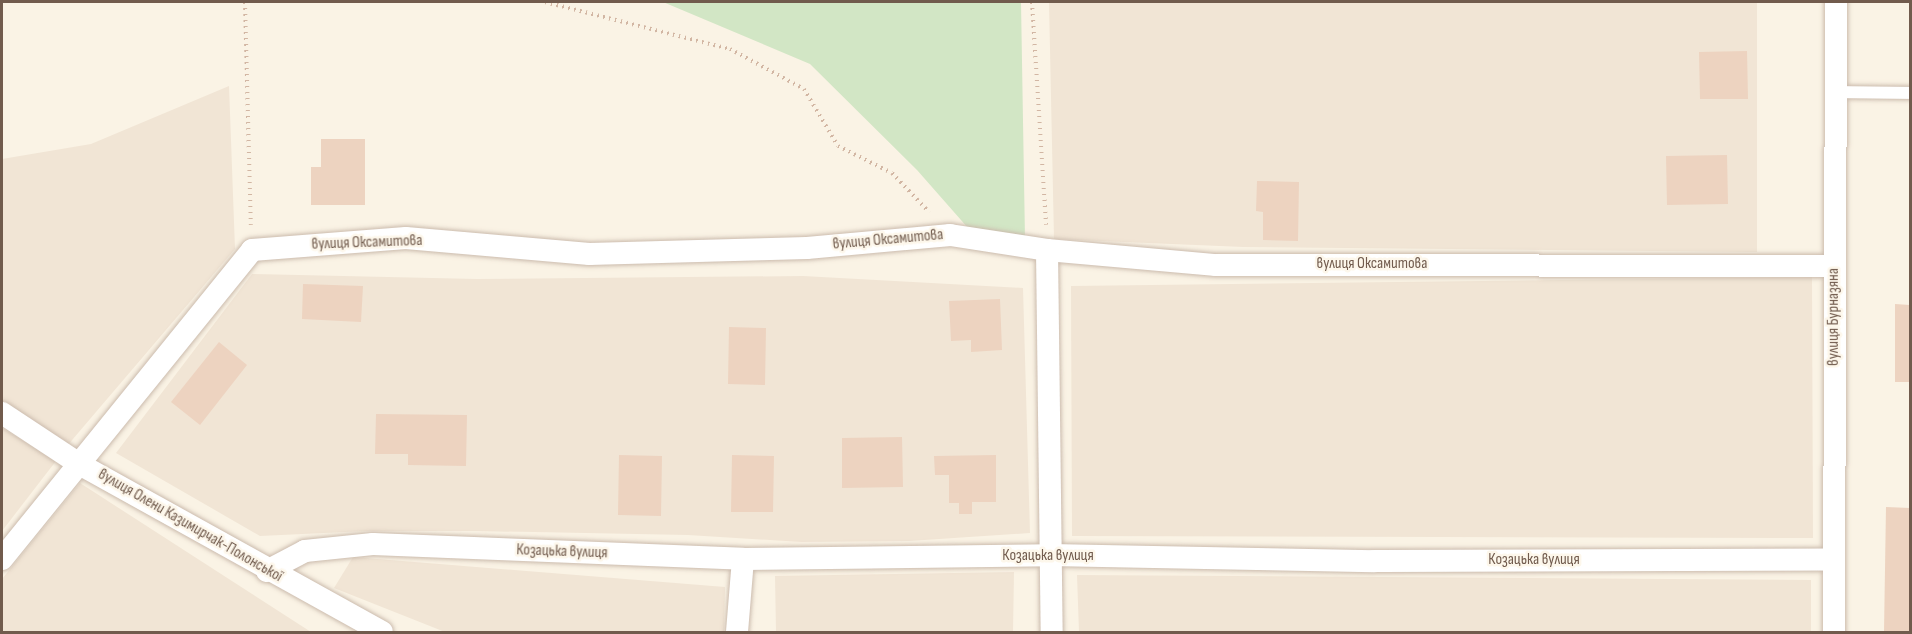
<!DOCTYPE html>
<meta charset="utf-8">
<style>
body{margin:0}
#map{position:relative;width:1912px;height:634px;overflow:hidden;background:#faf3e5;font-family:"Sofia Sans Condensed",sans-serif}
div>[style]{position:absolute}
.residential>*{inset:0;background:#f1e5d5}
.green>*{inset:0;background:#d2e6c5}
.building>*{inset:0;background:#edd3c0}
.path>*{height:4px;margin-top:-2px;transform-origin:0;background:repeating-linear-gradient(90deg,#d2b6a3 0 1.5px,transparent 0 6px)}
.roads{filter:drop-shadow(0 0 2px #cbbbad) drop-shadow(0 0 2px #cbbbad)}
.service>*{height:12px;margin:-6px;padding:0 6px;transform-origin:6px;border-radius:6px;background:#fff}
.minor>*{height:22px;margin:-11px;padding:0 11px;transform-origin:11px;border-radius:11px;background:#fff}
span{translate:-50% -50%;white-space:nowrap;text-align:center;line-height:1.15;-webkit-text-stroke:5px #fdf7eb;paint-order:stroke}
.street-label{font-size:16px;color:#715b4d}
.frame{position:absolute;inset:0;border:3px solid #715b4d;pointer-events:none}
</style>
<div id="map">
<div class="residential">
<div style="clip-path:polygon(1049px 2px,1757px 2px,1757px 252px,1243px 247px,1054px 239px)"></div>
<div style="clip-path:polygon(229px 86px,235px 249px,67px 446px,2px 402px,2px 159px,91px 144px)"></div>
<div style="clip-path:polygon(252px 274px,477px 279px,803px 276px,1023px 288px,1030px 533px,909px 541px,802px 542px,688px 535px,476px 531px,366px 531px,260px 536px,116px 453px)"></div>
<div style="clip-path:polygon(1812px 277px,1813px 538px,1072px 536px,1071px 286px)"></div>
<div style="clip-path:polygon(2px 428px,56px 461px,2px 531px)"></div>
<div style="clip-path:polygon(80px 483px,311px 632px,2px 632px,2px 579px)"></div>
<div style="clip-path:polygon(353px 557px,725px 587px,724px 632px,445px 632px,334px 588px)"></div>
<div style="clip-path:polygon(1014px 572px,1013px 632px,776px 632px,775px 576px)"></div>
<div style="clip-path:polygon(1077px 575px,1811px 580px,1811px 632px,1079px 632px)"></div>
</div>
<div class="green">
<div style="clip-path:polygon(663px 2px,1021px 2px,1025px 239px,968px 228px,917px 170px,810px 64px)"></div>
</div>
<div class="building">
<div style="clip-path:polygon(1747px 51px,1748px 99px,1700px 99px,1699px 52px)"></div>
<div style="clip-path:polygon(321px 139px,365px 139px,365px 205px,311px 205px,311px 167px,321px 167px)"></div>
<div style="clip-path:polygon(1727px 155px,1728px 204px,1667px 205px,1666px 156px)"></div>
<div style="clip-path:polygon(1257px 181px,1299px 182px,1298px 241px,1263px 240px,1263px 212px,1256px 211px)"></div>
<div style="clip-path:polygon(303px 284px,363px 286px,361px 322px,302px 319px)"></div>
<div style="clip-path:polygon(1000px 299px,1002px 350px,971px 352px,971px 340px,951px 341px,949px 301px)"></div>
<div style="clip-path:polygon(1895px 304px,1910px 305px,1910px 382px,1895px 382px)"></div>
<div style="clip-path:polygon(729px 327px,766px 328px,765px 385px,728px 384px)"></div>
<div style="clip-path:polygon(219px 342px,247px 365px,200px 425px,171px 402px)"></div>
<div style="clip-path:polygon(376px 414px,467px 415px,466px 466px,408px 465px,408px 454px,375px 454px)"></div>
<div style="clip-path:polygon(902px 437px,903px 487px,842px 488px,842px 438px)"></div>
<div style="clip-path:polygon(619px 455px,662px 456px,661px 516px,618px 515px)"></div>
<div style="clip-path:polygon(732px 455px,774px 456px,773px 512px,731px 512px)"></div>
<div style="clip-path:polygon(996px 455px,996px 502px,972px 502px,972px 514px,959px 514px,959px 503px,949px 503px,949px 475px,935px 475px,934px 456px)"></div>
<div style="clip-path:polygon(1886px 507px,1910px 508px,1910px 632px,1884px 632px)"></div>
</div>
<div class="path">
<div style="left:245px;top:2px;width:223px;rotate:88.5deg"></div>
<div style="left:545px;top:2px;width:191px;rotate:14.3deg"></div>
<div style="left:730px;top:49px;width:84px;rotate:28.4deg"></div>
<div style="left:804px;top:89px;width:66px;rotate:59.2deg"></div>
<div style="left:838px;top:146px;width:60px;rotate:26.6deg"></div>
<div style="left:892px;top:173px;width:54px;rotate:46.5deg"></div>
<div style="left:1032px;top:2px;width:223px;rotate:86.4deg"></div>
</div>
<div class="roads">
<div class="service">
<div style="left:1837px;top:92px;width:73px;rotate:0.8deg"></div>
</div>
<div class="minor">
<div style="left:1047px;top:250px;width:382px;rotate:89.3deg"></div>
<div style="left:2px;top:413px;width:95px;rotate:33.4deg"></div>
<div style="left:81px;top:465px;width:344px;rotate:29deg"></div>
<div style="left:2px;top:559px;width:397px;rotate:-51deg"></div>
<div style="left:252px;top:250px;width:154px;rotate:-4.5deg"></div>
<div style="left:406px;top:238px;width:184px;rotate:5deg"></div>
<div style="left:589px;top:254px;width:218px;rotate:-1.6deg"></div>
<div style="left:807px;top:248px;width:144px;rotate:-5.2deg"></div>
<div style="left:950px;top:235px;width:98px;rotate:8.8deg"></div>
<div style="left:1047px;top:250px;width:170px;rotate:5.1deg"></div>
<div style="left:1216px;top:265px;width:618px;rotate:0.09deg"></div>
<div style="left:267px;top:571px;width:43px;rotate:-27.8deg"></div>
<div style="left:305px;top:551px;width:68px;rotate:-5.9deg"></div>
<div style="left:373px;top:544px;width:370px;rotate:2.3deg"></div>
<div style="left:743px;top:559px;width:307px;rotate:-0.7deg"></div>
<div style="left:1050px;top:555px;width:324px;rotate:1.1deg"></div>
<div style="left:1374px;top:561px;width:460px;rotate:-0.2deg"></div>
<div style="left:737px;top:632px;width:73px;rotate:-85.3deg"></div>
<div style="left:1834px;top:632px;width:630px;rotate:-89.82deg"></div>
</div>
</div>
<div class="street-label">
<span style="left:888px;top:240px;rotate:-5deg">вулиця Оксамитова</span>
<span style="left:367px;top:243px;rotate:-2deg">вулиця Оксамитова</span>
<span style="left:1372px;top:264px">вулиця Оксамитова</span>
<span style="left:1834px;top:317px;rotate:-90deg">вулиця Бурназяна</span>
<span style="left:190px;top:526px;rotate:30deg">вулиця Олени Казимирчак-Полонської</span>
<span style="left:562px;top:552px;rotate:2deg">Козацька вулиця</span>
<span style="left:1048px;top:556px">Козацька вулиця</span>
<span style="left:1534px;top:560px">Козацька вулиця</span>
</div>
<div class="frame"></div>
</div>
